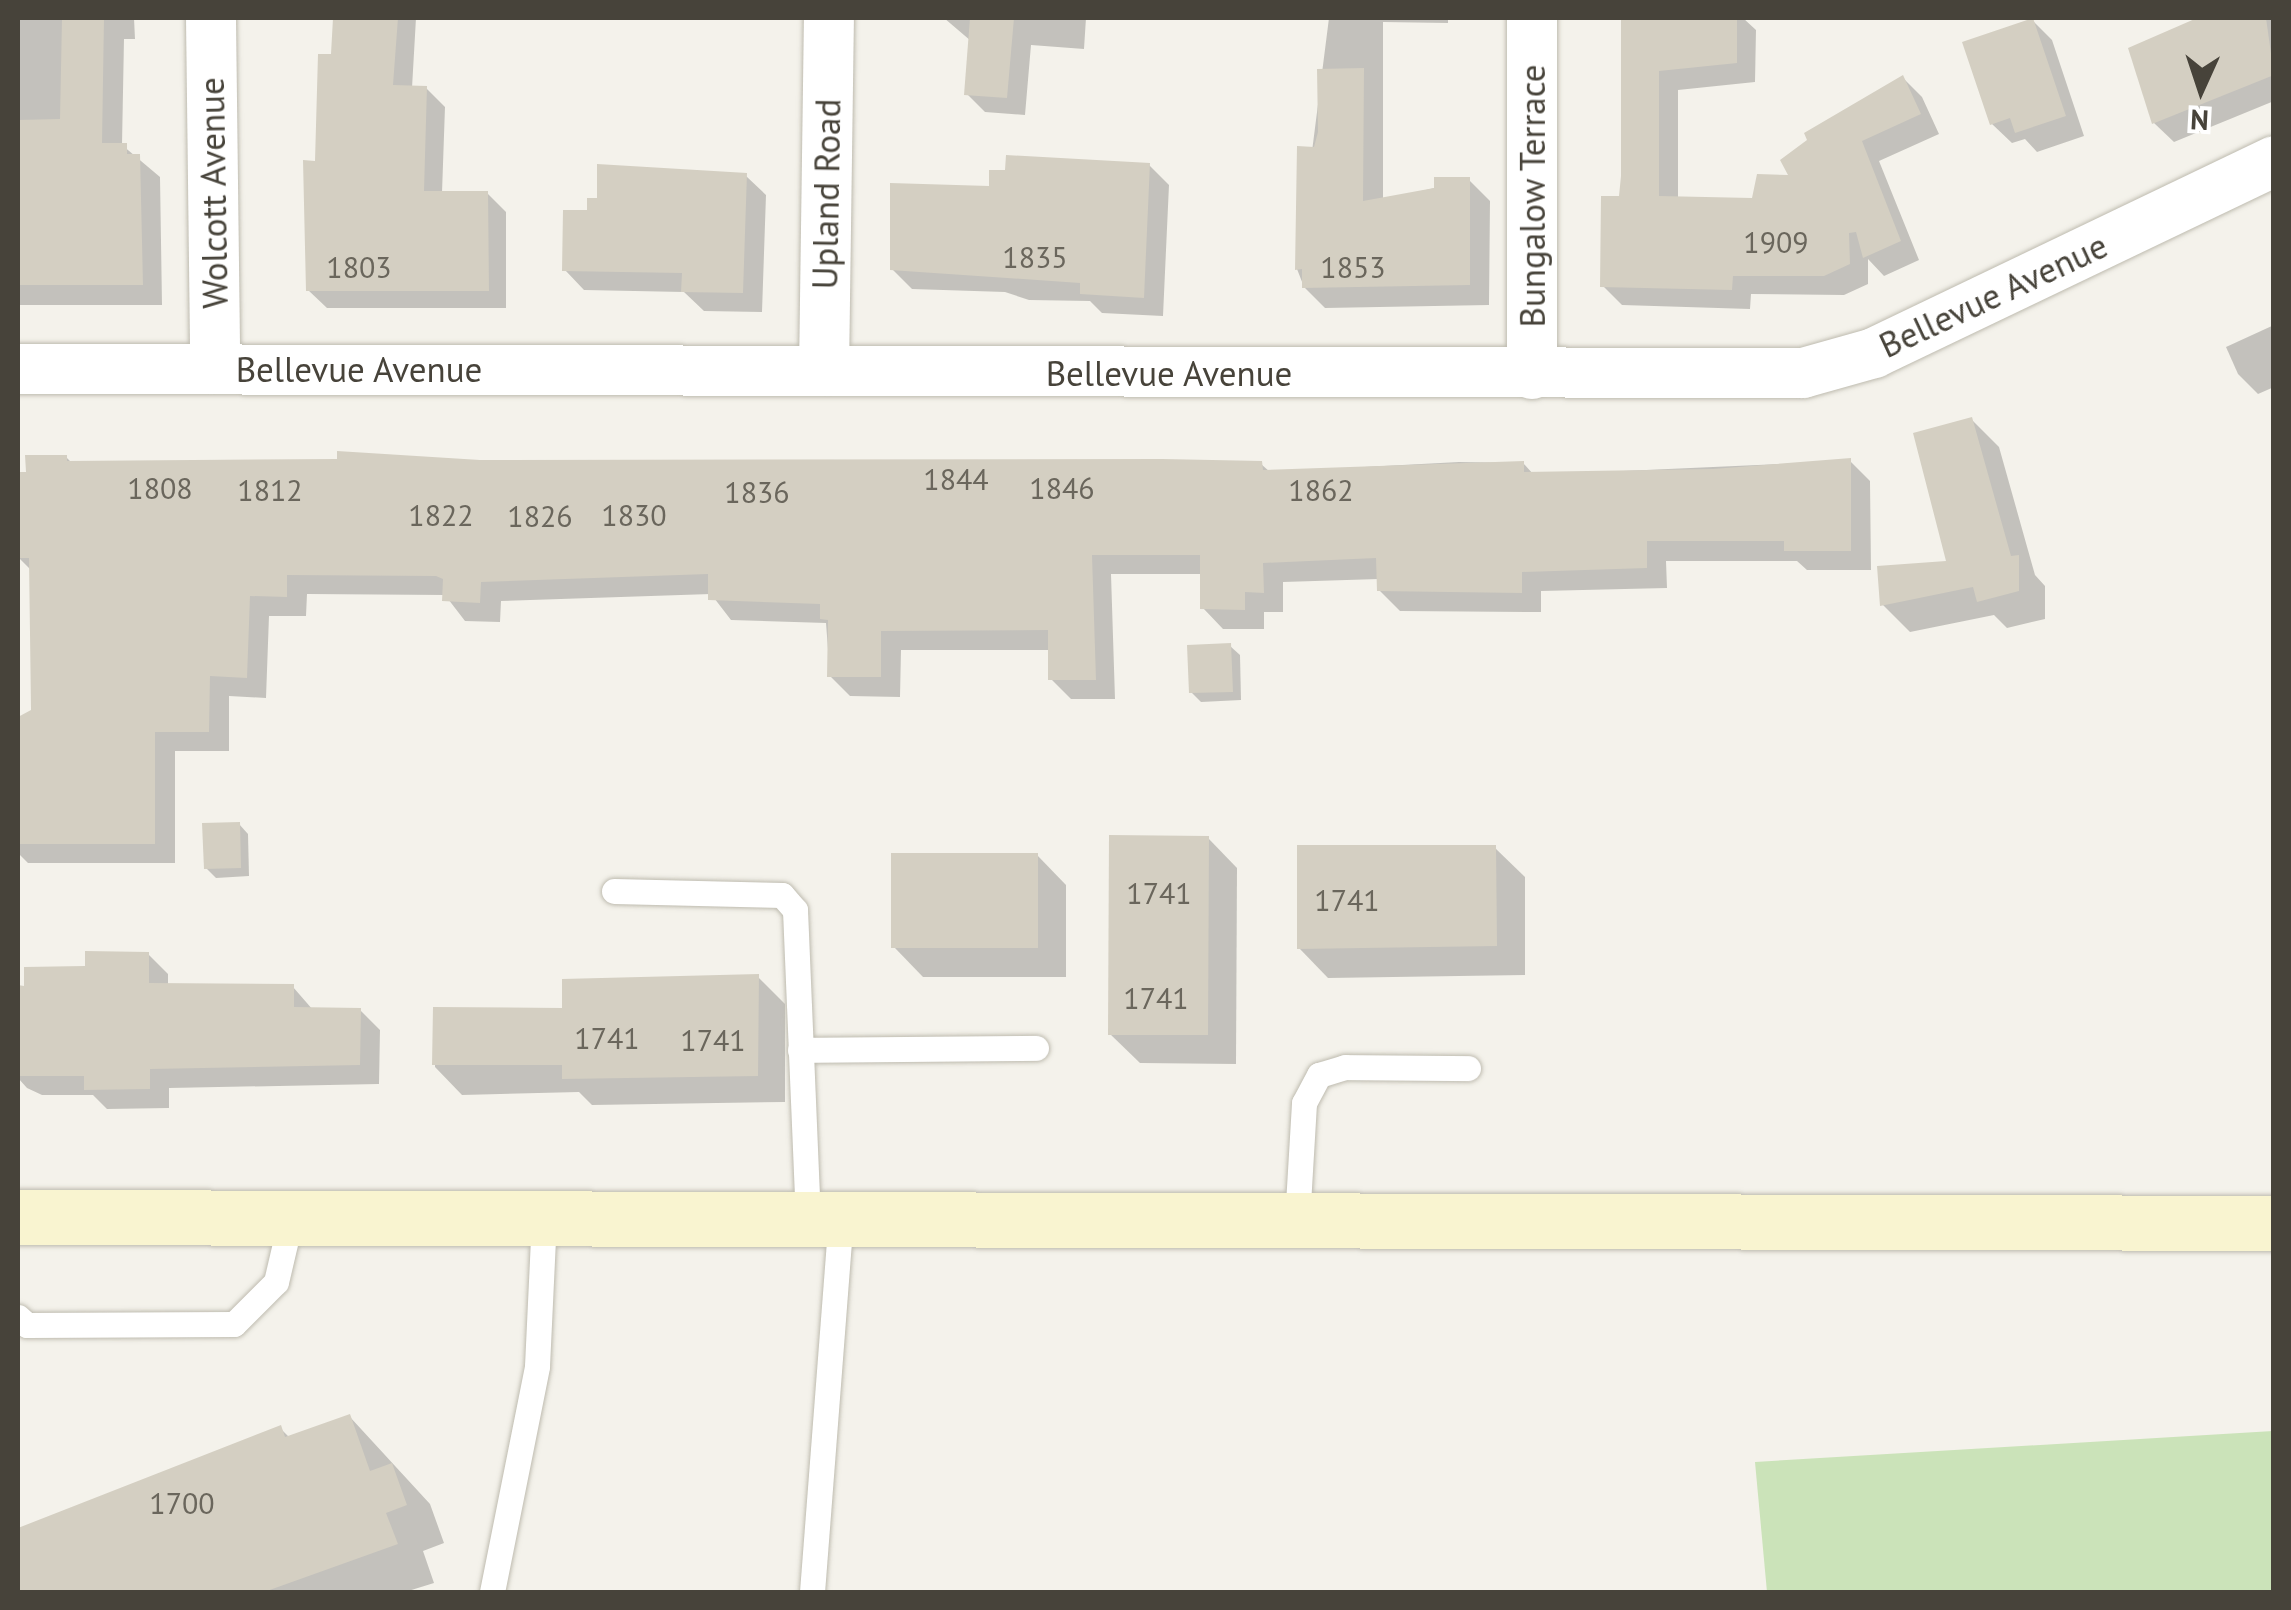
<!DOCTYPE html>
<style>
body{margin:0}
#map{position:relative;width:2291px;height:1610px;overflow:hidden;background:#f4f2eb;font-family:"PT Sans",sans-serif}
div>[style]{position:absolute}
.green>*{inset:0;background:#cbe3b9}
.shadow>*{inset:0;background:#0003}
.building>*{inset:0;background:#d4cfc2}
.roads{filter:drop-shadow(0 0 2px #bebbaf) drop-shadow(0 0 2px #bebbaf)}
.service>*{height:25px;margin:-12.5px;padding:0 12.5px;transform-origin:12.5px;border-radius:12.5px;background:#fff}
.minor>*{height:50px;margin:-25px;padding:0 25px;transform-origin:25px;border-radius:25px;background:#fff}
.secondary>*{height:55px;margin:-27.5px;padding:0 27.5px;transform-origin:27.5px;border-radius:27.5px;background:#f9f4d0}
span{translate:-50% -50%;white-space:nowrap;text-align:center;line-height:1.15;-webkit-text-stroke:9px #fff;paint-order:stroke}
.number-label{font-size:30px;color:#6a665c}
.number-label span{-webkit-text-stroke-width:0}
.street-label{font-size:35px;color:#47433a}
.frame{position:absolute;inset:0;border:20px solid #47433a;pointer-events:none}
.north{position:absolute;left:2151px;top:40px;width:100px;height:100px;-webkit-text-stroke:8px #fff;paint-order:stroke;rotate:183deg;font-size:28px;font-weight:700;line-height:40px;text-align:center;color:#47433a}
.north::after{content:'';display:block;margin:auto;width:35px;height:45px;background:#47433a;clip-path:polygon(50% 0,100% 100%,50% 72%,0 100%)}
</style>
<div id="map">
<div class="green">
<div style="clip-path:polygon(2273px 1431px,2273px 1592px,1767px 1592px,1755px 1462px)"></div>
</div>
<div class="shadow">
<div style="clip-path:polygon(18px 18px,134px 18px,135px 39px,124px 39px,122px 145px,160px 177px,162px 305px,18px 305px)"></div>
<div style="clip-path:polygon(336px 18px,416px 18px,412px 88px,426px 88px,445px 107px,442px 193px,487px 193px,506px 212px,506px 308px,327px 308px,308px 290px)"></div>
<div style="clip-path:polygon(944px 18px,1086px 18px,1084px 49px,1031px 45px,1025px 115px,985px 112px,967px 94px,971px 41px)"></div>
<div style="clip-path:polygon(1329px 18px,1448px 18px,1448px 23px,1383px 22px,1383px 200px,1469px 180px,1490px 201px,1489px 305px,1325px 308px,1304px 287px,1297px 269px)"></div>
<div style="clip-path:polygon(1624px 18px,1743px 18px,1756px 30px,1755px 82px,1678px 90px,1678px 199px,1754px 201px,1793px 177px,1903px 78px,1922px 97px,1939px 134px,1879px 161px,1919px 260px,1884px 276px,1868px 259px,1868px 284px,1844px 295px,1751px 294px,1750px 309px,1622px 305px,1603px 286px,1624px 176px)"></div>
<div style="clip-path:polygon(2204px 18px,2274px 18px,2274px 101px,2174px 142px,2154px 123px,2131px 50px)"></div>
<div style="clip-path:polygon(2033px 21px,2052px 40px,2084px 136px,2037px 152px,2025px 139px,2012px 143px,1992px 124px)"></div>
<div style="clip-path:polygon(1149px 165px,1169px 185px,1163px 316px,1102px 313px,1090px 301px,1029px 300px,1005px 292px,912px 289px,892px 269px,992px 188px)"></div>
<div style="clip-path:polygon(746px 176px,766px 195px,762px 312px,704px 311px,684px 292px,584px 290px,565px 270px,590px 213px)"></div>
<div style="clip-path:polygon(2274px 325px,2274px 387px,2258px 394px,2238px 374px,2226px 347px)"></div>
<div style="clip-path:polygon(1972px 420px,1999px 447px,2035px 575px,2045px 586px,2045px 619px,2007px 628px,1994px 615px,1910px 632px,1883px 605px,1949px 563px)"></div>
<div style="clip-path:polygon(66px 457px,72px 463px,1261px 464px,1270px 472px,1459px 462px,1523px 463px,1534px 475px,1850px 461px,1870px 481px,1871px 570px,1807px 570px,1797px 561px,1666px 561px,1667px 588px,1541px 591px,1541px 612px,1400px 611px,1379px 590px,1379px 579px,1283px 582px,1283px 612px,1264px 612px,1264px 629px,1223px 629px,1203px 608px,1202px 574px,1111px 574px,1115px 699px,1071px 699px,1051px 679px,1050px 650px,901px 650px,900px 697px,850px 696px,830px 676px,826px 623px,731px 620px,711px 594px,501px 601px,500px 622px,465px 621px,445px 595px,307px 594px,306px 616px,269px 616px,266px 698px,229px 696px,229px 751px,175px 751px,175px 863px,28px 863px,18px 853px,18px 719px,34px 711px,32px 571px,18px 557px,18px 475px)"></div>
<div style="clip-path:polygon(1230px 646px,1240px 655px,1241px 700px,1201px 702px,1191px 692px)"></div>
<div style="clip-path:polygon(239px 824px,248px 834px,249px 876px,216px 878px,206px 868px)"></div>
<div style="clip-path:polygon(1208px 838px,1237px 868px,1236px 1064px,1140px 1063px,1110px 1034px)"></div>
<div style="clip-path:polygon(1495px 848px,1525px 877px,1525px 975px,1328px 978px,1299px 948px)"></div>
<div style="clip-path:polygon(1037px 855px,1066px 885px,1066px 977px,923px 977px,894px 947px)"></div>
<div style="clip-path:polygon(148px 954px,168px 974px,168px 986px,293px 987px,313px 1010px,360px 1010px,380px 1030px,379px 1084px,169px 1088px,169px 1108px,107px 1109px,93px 1095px,42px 1095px,27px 1088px,18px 1078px,18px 988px)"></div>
<div style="clip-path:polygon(758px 977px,785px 1004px,785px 1102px,592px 1105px,579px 1092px,462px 1095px,435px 1067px,435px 1010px,565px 1011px)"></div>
<div style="clip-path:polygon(350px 1417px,430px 1504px,444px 1543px,423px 1551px,434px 1583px,405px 1592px,18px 1592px,18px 1530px,280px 1428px,290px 1438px)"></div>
</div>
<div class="building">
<div style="clip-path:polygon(62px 18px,104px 18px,102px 143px,127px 143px,127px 154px,140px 154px,143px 285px,18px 285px,18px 120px,60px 119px)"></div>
<div style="clip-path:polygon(333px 18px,398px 18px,393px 85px,427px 86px,424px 191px,488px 191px,489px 291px,306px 291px,303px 160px,315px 161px,318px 54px,331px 54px)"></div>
<div style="clip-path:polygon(970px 18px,1014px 18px,1007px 98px,964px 95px)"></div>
<div style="clip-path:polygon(1621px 18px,1737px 18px,1737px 63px,1659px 71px,1659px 196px,1752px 198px,1757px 174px,1788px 175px,1780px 160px,1807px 140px,1804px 133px,1903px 75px,1921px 114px,1862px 141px,1901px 241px,1863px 258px,1856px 232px,1849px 233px,1850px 264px,1824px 276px,1733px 276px,1732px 290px,1600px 287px,1601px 196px,1619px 196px,1621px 176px)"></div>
<div style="clip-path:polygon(2033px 18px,2066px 116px,2015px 133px,2010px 118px,1990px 125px,1962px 42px)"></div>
<div style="clip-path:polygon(2197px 18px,2266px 18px,2274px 75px,2152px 124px,2128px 48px)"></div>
<div style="clip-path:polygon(1364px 68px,1363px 201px,1434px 188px,1434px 177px,1470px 177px,1470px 285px,1302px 288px,1302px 269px,1295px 270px,1297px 146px,1314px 147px,1318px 132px,1317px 69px)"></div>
<div style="clip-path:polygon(1006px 155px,1150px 163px,1144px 298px,1080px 294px,1080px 283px,890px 270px,890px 183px,989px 186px,989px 170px,1005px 170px)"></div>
<div style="clip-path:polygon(597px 164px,747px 173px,743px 293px,681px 292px,682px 273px,562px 271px,563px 210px,587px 210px,587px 198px,597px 198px)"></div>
<div style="clip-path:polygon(1972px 417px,2011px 556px,2019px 555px,2019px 591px,1977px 602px,1973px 587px,1880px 606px,1877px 566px,1946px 561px,1913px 433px)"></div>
<div style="clip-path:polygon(337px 451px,480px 460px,1162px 459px,1262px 461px,1263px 470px,1524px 461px,1524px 472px,1713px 469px,1851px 458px,1851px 551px,1784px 551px,1784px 541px,1647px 541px,1647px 568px,1522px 572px,1522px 593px,1377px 591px,1376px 558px,1263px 563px,1264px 593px,1245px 592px,1245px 610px,1200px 609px,1200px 555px,1092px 555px,1096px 680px,1048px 680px,1048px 630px,881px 631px,881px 677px,827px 677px,828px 620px,820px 619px,820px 604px,708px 600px,708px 574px,481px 582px,480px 603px,442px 601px,443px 579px,436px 576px,287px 575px,287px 597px,250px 596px,247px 678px,210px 676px,209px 732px,155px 732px,155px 844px,18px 844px,18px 717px,31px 710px,29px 558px,18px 558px,18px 472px,26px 472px,25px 455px,67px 455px,67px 461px,337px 459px)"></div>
<div style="clip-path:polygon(1231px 643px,1233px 692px,1189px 693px,1187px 645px)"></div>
<div style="clip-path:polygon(240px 822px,241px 868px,204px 869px,202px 823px)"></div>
<div style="clip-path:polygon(1109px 835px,1209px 836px,1208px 1035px,1108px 1035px)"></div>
<div style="clip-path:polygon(1297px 845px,1496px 845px,1497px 946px,1297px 949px)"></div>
<div style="clip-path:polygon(891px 853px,1038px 853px,1038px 948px,891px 948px)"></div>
<div style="clip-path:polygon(85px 951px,149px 952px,149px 983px,294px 984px,294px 1007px,361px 1008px,360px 1065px,150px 1069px,150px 1089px,84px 1090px,84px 1076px,20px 1076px,18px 985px,24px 986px,24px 967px,85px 966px)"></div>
<div style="clip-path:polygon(759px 974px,758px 1076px,562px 1079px,562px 1065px,432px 1065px,433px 1007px,562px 1008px,562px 979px)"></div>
<div style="clip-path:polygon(350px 1414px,370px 1471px,392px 1463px,407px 1505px,386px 1513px,398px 1544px,264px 1592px,18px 1592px,18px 1528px,281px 1425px,285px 1437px)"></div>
</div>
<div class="roads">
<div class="service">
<div style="left:614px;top:891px;width:168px;rotate:1.4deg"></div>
<div style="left:782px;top:895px;width:20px;rotate:49deg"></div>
<div style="left:795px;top:910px;width:309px;rotate:87.6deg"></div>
<div style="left:800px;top:1050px;width:236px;rotate:-0.5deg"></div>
<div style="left:1297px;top:1221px;width:118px;rotate:-86.6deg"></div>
<div style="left:1304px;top:1103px;width:32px;rotate:-62deg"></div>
<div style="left:1319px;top:1075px;width:27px;rotate:-17deg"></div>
<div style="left:1345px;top:1067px;width:123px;rotate:0.5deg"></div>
<div style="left:18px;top:1317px;width:12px;rotate:42deg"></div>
<div style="left:27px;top:1325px;width:207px;rotate:-0.3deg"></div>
<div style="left:234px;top:1324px;width:59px;rotate:-45deg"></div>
<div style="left:276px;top:1282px;width:66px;rotate:-76.8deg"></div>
<div style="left:492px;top:1592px;width:230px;rotate:-78.7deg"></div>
<div style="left:537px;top:1366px;width:148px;rotate:-87.3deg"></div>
<div style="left:812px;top:1592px;width:374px;rotate:-85.6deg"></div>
</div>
<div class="minor">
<div style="left:211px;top:18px;width:351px;rotate:89.3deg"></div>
<div style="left:18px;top:369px;width:1785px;rotate:0.13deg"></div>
<div style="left:1803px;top:373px;width:74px;rotate:-15.7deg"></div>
<div style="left:1874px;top:353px;width:444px;rotate:-25.6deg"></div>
<div style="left:824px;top:371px;width:353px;rotate:-89.2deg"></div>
<div style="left:1532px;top:374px;width:356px;rotate:-90deg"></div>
</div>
<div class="secondary">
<div style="left:18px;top:1217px;width:2256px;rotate:0.15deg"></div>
</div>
</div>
<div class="number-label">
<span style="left:1776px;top:242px">1909</span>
<span style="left:1035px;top:257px">1835</span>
<span style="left:359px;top:267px">1803</span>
<span style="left:1353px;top:267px">1853</span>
<span style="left:956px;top:479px">1844</span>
<span style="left:160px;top:488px">1808</span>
<span style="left:1062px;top:488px">1846</span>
<span style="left:270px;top:490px">1812</span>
<span style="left:1321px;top:490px">1862</span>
<span style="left:757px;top:492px">1836</span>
<span style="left:441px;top:515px">1822</span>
<span style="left:634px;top:515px">1830</span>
<span style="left:540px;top:516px">1826</span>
<span style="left:1159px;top:893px">1741</span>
<span style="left:1347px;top:900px">1741</span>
<span style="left:1156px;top:998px">1741</span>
<span style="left:607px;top:1038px">1741</span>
<span style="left:713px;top:1040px">1741</span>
<span style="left:182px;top:1503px">1700</span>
</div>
<div class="street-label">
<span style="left:213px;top:193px;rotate:-91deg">Wolcott Avenue</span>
<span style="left:826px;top:194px;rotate:-89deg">Upland Road</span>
<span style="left:1532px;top:196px;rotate:-90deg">Bungalow Terrace</span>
<span style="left:1993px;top:295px;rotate:-25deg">Bellevue Avenue</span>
<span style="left:359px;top:369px">Bellevue Avenue</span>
<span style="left:1169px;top:373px">Bellevue Avenue</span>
</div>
<div class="frame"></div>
<div class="north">N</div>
</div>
